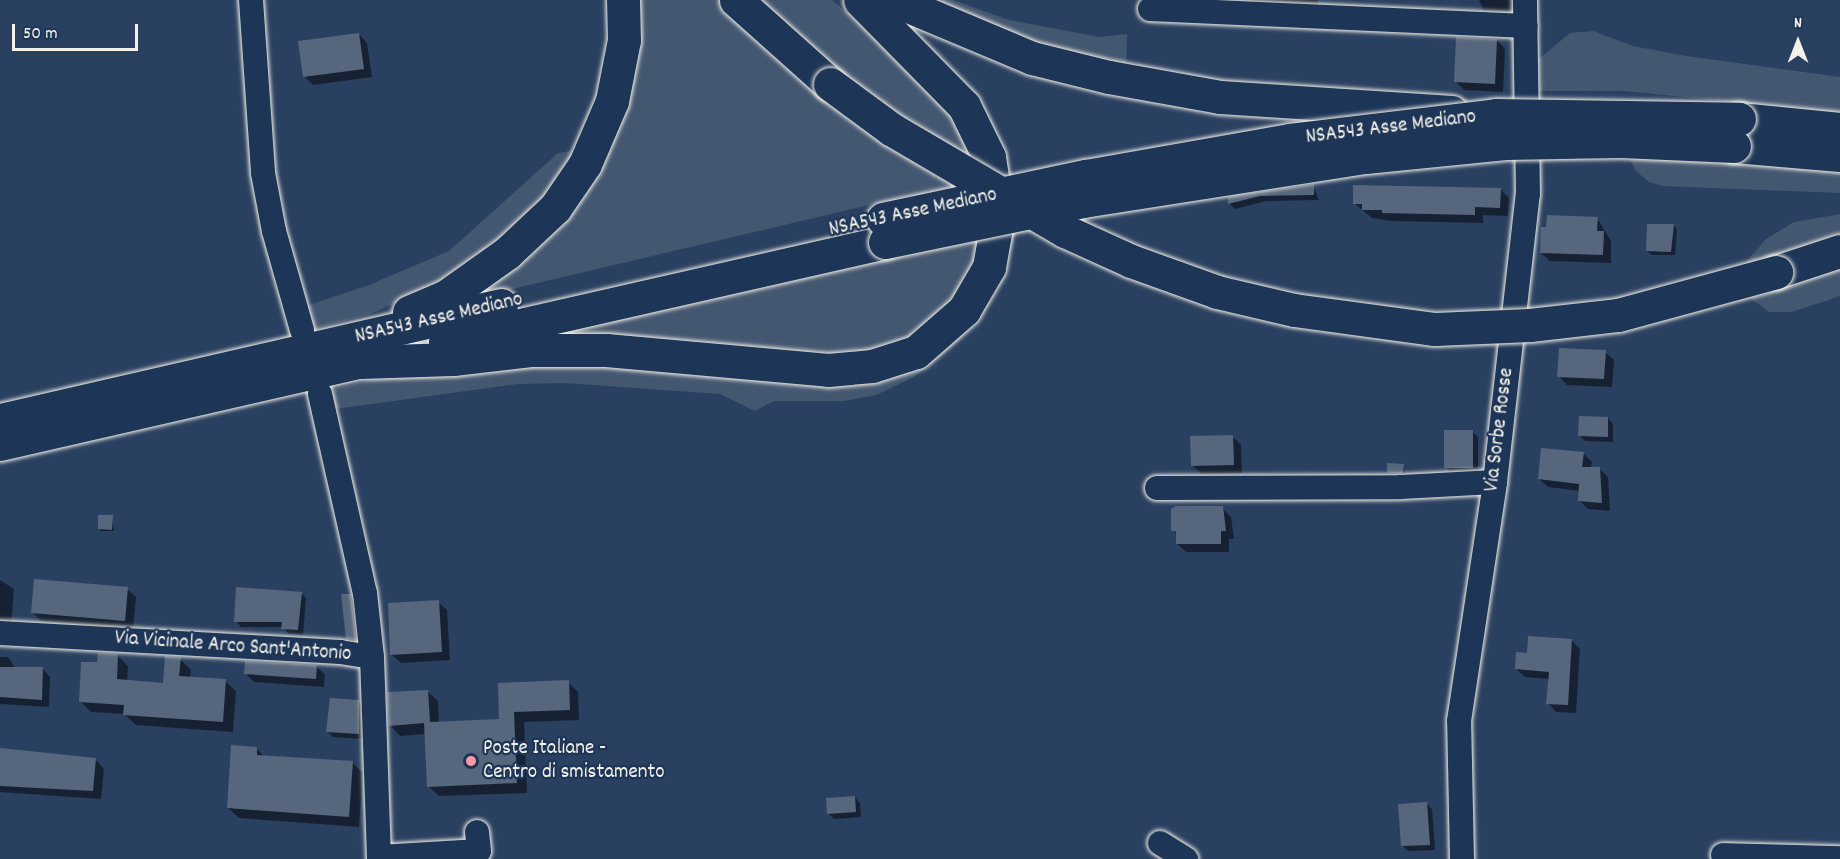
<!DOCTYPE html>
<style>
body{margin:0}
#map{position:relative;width:1840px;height:859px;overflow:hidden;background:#2a4060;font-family:Dekko,sans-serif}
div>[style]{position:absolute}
.green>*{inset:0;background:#445771}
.shadow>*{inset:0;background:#0007}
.building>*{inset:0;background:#56677d}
.roads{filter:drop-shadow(0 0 2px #f4f1e8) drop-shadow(0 0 2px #f4f1e8)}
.minor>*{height:24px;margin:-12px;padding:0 12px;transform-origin:12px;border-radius:12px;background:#1d3557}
.highway>*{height:33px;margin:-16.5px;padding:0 16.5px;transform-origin:16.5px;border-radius:16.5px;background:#1d3557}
.bridges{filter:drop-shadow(0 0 2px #f4f1e8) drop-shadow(0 0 2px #f4f1e8)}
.highway-bridge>*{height:33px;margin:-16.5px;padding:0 16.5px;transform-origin:16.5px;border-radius:16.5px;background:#1d3557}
.dots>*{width:16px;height:16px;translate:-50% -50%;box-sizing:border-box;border:3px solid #1d3557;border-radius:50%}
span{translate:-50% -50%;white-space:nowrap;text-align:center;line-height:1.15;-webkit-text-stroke:4.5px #1d3557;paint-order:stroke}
.street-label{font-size:21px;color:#f4f1e8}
.poi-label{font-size:21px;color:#f4f1e8}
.left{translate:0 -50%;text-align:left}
.north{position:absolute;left:1768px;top:12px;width:60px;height:60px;-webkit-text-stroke:4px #1d3557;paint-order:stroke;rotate:0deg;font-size:16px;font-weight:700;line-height:24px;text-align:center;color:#f4f1e8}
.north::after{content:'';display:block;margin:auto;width:21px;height:27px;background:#f4f1e8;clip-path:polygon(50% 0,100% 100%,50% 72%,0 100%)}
.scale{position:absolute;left:12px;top:24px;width:126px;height:27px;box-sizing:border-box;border:3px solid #f4f1e8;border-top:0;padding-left:8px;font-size:18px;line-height:21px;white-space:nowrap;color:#f4f1e8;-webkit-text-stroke:4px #1d3557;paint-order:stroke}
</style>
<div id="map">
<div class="green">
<div style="clip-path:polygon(611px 0,832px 0,923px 79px,956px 113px,972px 146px,985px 237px,969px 276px,934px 322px,897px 344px,859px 356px,524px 339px,902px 253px,886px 201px,465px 300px,550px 194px,458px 275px,370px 314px,310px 330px,303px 307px,369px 285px,449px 251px,558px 153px,578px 150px,599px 103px,610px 42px)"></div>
<div style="clip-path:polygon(933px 0,953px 0,1009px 20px,1099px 37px,1127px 34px,1126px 70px,985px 27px)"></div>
<div style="clip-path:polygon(1593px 31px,1633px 46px,1686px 56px,1840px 77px,1840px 113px,1625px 91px,1539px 91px,1539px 59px,1570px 33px)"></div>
<div style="clip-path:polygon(1628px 154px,1840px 162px,1840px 193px,1663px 186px,1649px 182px,1635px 170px)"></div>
<div style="clip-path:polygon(1840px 214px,1840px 245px,1741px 268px,1766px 239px,1794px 222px)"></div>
<div style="clip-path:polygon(1015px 233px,1005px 270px,988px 305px,959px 341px,914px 377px,876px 395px,844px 401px,774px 401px,755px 411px,720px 394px,564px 383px,518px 384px,328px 410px,323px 392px,384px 376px,448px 367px,916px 358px,1003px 235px)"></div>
<div style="clip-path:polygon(1840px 262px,1840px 296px,1829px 300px,1791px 312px,1769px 312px,1745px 294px)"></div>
</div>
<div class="shadow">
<div style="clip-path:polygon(1252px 0,1318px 0,1318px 10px,1260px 7px)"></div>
<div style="clip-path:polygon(1479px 0,1515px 0,1515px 11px,1484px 11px)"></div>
<div style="clip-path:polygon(359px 34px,367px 43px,372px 77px,313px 85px,305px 77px)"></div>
<div style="clip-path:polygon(1497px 40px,1505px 49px,1503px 92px,1464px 90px,1455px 81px)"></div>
<div style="clip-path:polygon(1313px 186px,1319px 200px,1266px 201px,1235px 209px,1230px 204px,1230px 199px)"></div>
<div style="clip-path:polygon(1500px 189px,1509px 198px,1508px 216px,1483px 215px,1483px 223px,1392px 221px,1372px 218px,1355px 204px)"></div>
<div style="clip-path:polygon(1597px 218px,1611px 241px,1611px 263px,1550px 261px,1541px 253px)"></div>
<div style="clip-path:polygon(1673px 225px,1677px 229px,1675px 255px,1652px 255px,1647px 251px)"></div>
<div style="clip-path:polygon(1605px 352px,1614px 360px,1612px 387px,1567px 385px,1559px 376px)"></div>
<div style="clip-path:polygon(1608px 418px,1613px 424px,1613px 442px,1585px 441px,1579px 435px)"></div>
<div style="clip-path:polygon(1472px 431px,1478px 437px,1478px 473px,1451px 473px,1446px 467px)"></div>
<div style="clip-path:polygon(1232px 436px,1241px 445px,1242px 473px,1202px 474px,1193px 466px)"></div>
<div style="clip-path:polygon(1583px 453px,1592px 462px,1591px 468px,1599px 468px,1608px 477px,1610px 511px,1588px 509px,1579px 500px,1580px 491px,1548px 487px,1539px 479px)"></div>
<div style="clip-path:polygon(1403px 466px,1405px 474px,1388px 472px)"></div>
<div style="clip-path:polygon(1222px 508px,1231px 517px,1234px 539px,1229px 539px,1229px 552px,1186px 552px,1177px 544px,1173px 511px)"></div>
<div style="clip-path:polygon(112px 517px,114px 531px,101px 531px,99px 529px)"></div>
<div style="clip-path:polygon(0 580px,14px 589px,11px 627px,0 627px)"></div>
<div style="clip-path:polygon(127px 589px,136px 597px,133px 629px,41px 621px,32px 612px)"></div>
<div style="clip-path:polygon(301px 593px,306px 598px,303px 635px,289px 634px,283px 627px,241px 627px,236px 621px)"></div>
<div style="clip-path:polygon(350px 595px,356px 601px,361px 645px,347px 638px)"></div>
<div style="clip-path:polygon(438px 602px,447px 610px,450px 660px,401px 663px,392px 655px)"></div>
<div style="clip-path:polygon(1572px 641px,1580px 649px,1576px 713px,1556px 712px,1548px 703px,1549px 679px,1525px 677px,1516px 669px,1528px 654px)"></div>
<div style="clip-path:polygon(117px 655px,128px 666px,127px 681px,164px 684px,180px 659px,191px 670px,190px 678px,225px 681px,236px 691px,233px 732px,136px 725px,124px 714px,91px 712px,80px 701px,98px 664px)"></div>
<div style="clip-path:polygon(0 657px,8px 657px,16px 669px,43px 669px,50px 677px,49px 707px,0 704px)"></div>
<div style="clip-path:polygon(316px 666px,325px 675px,324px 687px,254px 682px,246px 674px)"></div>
<div style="clip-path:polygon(568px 682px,578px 692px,579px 720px,524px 722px,527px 793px,439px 796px,428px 786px,426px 734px,400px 736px,390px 725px,427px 691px,438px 701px,439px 723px,501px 720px,499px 685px)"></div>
<div style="clip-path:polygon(359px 702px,364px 707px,364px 739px,333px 737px,328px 732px)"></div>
<div style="clip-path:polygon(257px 749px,265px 757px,352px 762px,363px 773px,359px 827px,239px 818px,228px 808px)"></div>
<div style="clip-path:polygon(0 750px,96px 760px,104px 769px,101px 799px,0 792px)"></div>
<div style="clip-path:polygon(855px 797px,860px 803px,861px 817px,834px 819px,828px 813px)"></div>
<div style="clip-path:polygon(1427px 804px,1432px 809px,1435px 850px,1408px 851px,1403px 846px)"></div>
</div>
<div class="building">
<div style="clip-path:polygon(359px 33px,364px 69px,303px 77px,298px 41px)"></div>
<div style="clip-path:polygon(1456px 37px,1497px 39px,1495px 84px,1454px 82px)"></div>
<div style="clip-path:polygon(1314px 184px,1314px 195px,1260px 196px,1228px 204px,1228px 197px)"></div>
<div style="clip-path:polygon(1353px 185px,1501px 188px,1500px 208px,1475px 207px,1475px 215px,1382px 213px,1382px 210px,1362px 210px,1362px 204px,1353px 204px)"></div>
<div style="clip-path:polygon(1547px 215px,1598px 217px,1597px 231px,1604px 231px,1603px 255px,1540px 253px,1541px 227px,1546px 227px)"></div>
<div style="clip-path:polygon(1647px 224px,1674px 224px,1671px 252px,1646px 251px)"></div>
<div style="clip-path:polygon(1559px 348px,1606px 350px,1604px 379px,1557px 377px)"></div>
<div style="clip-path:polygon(1579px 416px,1608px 417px,1608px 437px,1578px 436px)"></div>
<div style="clip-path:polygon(1444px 430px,1473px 430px,1473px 468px,1444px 468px)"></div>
<div style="clip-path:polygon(1233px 435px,1234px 465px,1191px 466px,1190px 436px)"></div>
<div style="clip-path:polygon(1541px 448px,1584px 452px,1582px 467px,1600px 467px,1602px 503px,1578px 501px,1579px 484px,1538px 479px)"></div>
<div style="clip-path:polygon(1387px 463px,1404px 464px,1403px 473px,1387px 473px)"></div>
<div style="clip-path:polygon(1176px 506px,1223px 506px,1226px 531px,1221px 531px,1221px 544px,1176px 544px,1176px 531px,1171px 531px,1171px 509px)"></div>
<div style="clip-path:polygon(98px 515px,113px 515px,112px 530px,98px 529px)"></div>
<div style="clip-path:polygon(34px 579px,128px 587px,125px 621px,31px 613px)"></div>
<div style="clip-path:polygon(236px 587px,302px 592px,298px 630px,281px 629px,282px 622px,234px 622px)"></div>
<div style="clip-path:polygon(341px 594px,351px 594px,356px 640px,346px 639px)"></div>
<div style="clip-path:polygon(439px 600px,442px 652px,390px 655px,388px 603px)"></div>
<div style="clip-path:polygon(1528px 636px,1572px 639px,1568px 705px,1546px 704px,1549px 672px,1515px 669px,1516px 652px,1527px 653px)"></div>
<div style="clip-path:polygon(98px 653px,118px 654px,117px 679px,163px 683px,165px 656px,181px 657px,179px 676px,226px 679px,223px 722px,123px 715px,124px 705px,79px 702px,81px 662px,97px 662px)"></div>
<div style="clip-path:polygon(245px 661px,317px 665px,316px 679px,244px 674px)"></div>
<div style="clip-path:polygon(0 667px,43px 667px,42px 700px,0 697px)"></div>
<div style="clip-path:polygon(569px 680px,570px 710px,514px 712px,517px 783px,427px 787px,424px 723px,389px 726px,387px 692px,428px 690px,430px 722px,499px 719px,498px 683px)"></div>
<div style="clip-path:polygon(330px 698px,359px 700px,359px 734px,326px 732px)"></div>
<div style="clip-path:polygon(231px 745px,257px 747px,257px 755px,353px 761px,349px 817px,227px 808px)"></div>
<div style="clip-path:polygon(0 748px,96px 758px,93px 791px,0 786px)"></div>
<div style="clip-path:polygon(855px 796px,856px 812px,827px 814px,826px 798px)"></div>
<div style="clip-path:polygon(1427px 802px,1430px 845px,1401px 846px,1398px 804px)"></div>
</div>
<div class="roads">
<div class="minor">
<div style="left:251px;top:0;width:173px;rotate:86deg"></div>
<div style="left:263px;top:173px;width:59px;rotate:79.3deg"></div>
<div style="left:274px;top:231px;width:103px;rotate:74.2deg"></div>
<div style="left:1150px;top:9px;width:376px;rotate:2.6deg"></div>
<div style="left:320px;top:394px;width:204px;rotate:77.3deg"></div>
<div style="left:365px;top:593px;width:64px;rotate:83.8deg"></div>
<div style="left:1157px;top:488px;width:244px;rotate:-0.2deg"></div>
<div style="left:1401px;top:487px;width:94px;rotate:-3deg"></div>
<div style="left:0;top:633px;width:341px;rotate:3.2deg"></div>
<div style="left:340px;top:652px;width:32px;rotate:9deg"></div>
<div style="left:372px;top:657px;width:202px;rotate:88deg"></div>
<div style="left:1160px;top:843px;width:31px;rotate:32deg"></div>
<div style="left:1723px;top:855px;width:117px;rotate:1.5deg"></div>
<div style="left:379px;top:857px;width:100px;rotate:-3.4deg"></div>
<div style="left:479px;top:851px;width:19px;rotate:-96deg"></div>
<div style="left:1462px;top:859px;width:138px;rotate:-91.2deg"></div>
<div style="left:1459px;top:721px;width:242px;rotate:-81.4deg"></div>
<div style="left:1495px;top:482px;width:290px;rotate:-83.5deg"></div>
<div style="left:1528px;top:194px;width:194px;rotate:-90.9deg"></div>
</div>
<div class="highway">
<div style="left:736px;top:0;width:126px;rotate:41.8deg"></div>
<div style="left:894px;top:0;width:150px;rotate:22.8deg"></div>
<div style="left:1032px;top:58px;width:79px;rotate:13.9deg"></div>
<div style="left:1109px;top:77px;width:113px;rotate:10.2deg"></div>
<div style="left:1220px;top:97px;width:232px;rotate:3.7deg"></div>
<div style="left:1739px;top:119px;width:101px;rotate:5.7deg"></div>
<div style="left:1734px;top:146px;width:106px;rotate:4.9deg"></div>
<div style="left:1776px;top:272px;width:67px;rotate:-18.2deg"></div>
<div style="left:409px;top:312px;width:39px;rotate:-23deg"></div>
<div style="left:445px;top:297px;width:76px;rotate:-35.4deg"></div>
<div style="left:507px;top:253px;width:66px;rotate:-43.2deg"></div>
<div style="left:555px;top:208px;width:53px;rotate:-55.7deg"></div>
<div style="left:585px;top:164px;width:69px;rotate:-66.8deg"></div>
<div style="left:612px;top:101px;width:62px;rotate:-78.9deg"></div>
<div style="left:624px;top:40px;width:40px;rotate:-91.4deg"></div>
<div style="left:445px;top:342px;width:451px;rotate:-12.8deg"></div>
<div style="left:360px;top:362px;width:93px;rotate:-1.8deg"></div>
<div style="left:453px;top:359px;width:80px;rotate:-6.5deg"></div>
<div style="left:532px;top:350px;width:74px"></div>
<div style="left:606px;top:350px;width:223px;rotate:5.1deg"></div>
<div style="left:828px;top:370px;width:44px;rotate:-5.2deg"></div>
<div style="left:872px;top:366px;width:46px;rotate:-17.7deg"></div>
<div style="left:916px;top:352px;width:64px;rotate:-41.2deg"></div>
<div style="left:964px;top:310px;width:50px;rotate:-59.8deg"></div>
<div style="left:989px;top:267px;width:52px;rotate:-80deg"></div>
<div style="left:998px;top:216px;width:60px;rotate:-98.7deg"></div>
<div style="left:989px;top:157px;width:57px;rotate:-116.1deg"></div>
<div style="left:964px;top:106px;width:148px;rotate:-134.5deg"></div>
<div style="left:0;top:420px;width:514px;rotate:-12.93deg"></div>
<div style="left:0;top:444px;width:390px;rotate:-12.9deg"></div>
</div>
</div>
<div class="bridges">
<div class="highway-bridge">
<div style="left:830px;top:84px;width:76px;rotate:36.4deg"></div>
<div style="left:891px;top:129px;width:202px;rotate:30.4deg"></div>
<div style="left:1065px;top:231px;width:72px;rotate:24.4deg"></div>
<div style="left:1131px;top:261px;width:91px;rotate:19.8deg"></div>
<div style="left:1217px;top:292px;width:79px;rotate:13.2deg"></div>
<div style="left:1294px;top:310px;width:142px;rotate:7.7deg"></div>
<div style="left:1435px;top:329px;width:95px;rotate:-2.4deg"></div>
<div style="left:1530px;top:325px;width:89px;rotate:-6.5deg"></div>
<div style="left:1618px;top:315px;width:164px;rotate:-15.2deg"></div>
<div style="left:883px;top:219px;width:208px;rotate:-12deg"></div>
<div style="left:1086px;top:176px;width:207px;rotate:-10deg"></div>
<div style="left:1290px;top:140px;width:208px;rotate:-6.9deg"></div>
<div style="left:1496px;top:115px;width:243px;rotate:0.9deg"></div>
<div style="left:885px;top:242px;width:202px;rotate:-11.7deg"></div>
<div style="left:1083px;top:201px;width:285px;rotate:-8.9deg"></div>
<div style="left:1365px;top:157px;width:141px;rotate:-5.7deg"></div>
<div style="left:1505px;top:143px;width:116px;rotate:-1deg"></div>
<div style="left:1621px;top:141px;width:113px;rotate:2.5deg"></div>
</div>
</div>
<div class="dots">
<div style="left:471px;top:761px;background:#ff9aa2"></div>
</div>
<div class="street-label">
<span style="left:1391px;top:128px;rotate:-7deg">NSA543 Asse Mediano</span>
<span style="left:913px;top:213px;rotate:-12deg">NSA543 Asse Mediano</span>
<span style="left:439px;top:319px;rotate:-13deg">NSA543 Asse Mediano</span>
<span style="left:1500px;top:430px;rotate:-83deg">Via Sorbe Rosse</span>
<span style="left:233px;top:647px;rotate:4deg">Via Vicinale Arco Sant'Antonio</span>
</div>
<div class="poi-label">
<span class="left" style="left:483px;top:761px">Poste Italiane -<br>Centro di smistamento</span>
</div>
<div class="north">N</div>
<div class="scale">50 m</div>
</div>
